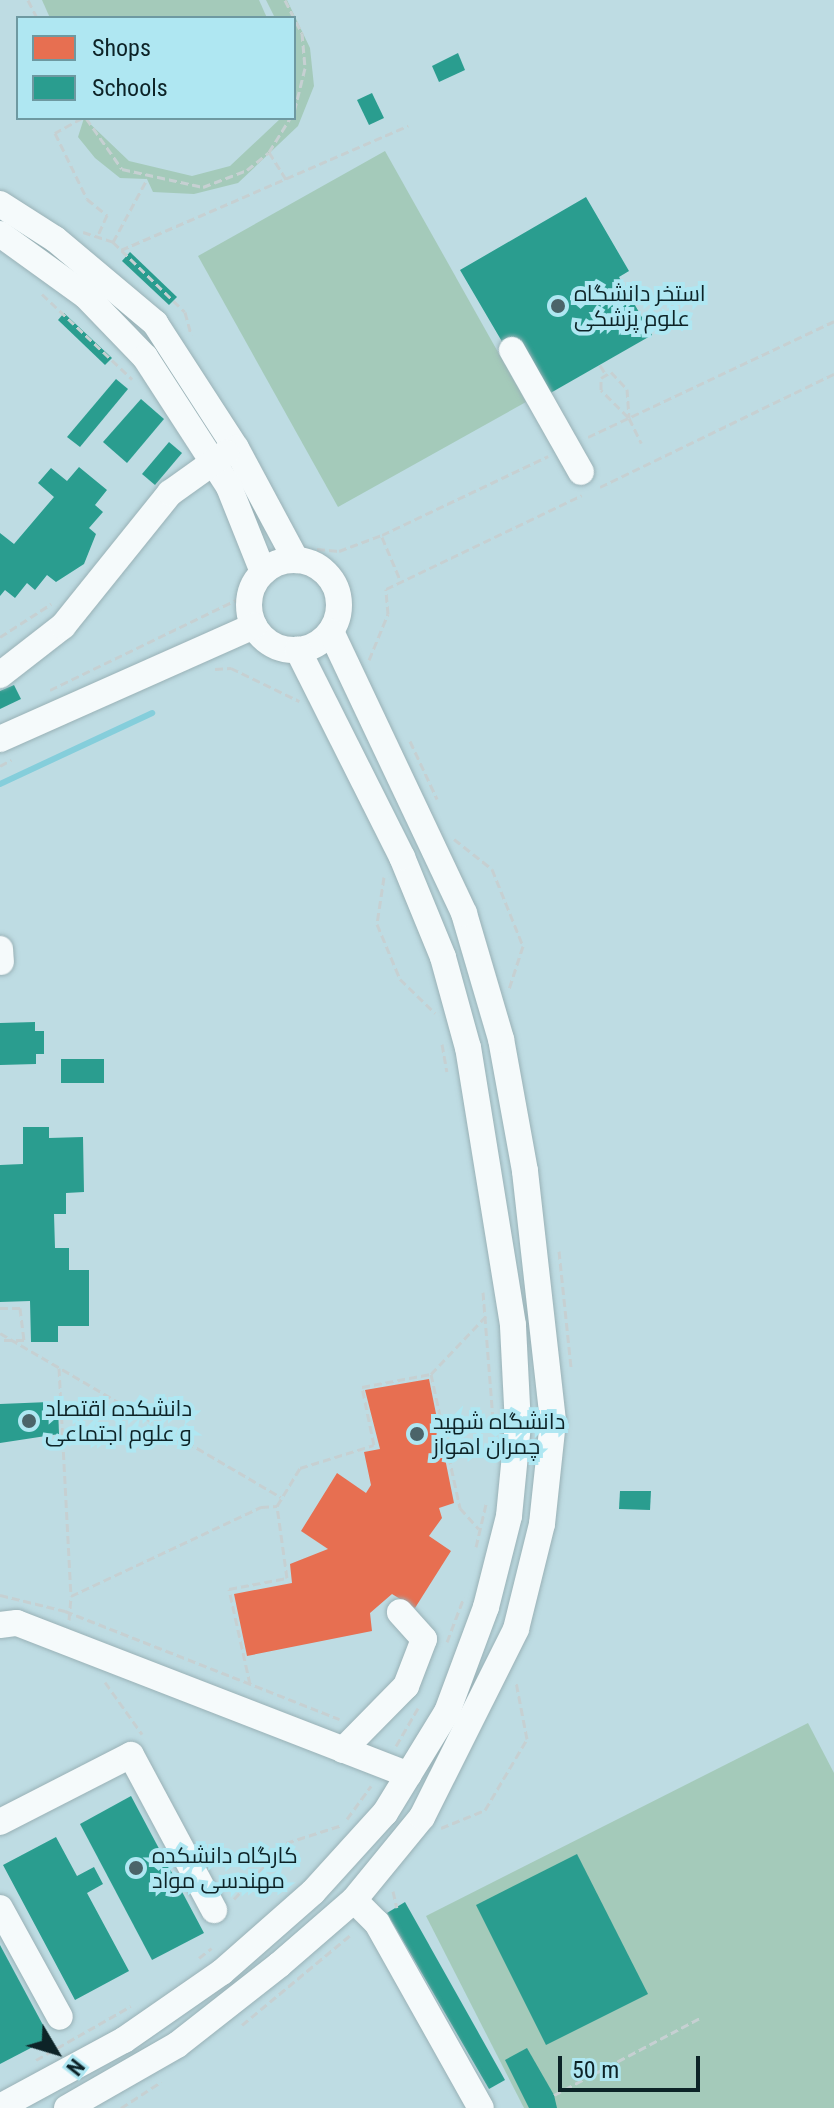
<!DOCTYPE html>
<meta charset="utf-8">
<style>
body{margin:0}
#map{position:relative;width:834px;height:2108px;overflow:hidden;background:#bedce3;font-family:"Roboto Condensed",Cairo,sans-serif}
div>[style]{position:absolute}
.green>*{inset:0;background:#a4caba}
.shops>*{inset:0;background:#e76f51}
.schools>*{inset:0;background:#2a9d8f}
.stream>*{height:6px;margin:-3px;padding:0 3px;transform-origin:3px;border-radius:3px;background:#85cedb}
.path>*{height:3px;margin-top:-1.5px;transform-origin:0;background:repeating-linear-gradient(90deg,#c6d0d2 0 8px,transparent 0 12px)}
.roads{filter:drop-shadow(0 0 2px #99b1b6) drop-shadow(0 0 2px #99b1b6)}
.minor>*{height:26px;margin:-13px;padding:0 13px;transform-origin:13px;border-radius:13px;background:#f5fafb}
.minor>.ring{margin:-13px;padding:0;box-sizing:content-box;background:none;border:26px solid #f5fafb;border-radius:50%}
.dots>*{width:22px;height:22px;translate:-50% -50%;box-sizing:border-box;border:4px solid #afe7f2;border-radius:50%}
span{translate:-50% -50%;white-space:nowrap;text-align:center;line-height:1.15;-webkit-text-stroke:8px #afe7f2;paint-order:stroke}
.poi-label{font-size:22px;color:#0d2327}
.left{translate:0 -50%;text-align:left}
.legend{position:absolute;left:16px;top:16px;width:280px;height:104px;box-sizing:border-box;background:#afe7f2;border:2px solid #6e99a1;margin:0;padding:10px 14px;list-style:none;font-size:24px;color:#0d2327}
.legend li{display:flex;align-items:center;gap:16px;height:40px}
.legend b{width:40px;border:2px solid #6e99a1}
.north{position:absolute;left:16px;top:2012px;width:80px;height:80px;-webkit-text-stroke:6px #afe7f2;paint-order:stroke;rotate:128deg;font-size:22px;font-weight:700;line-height:32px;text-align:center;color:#0d2327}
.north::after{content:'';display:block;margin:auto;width:28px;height:36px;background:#0d2327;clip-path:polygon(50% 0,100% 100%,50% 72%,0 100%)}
.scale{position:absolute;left:558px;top:2056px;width:142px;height:36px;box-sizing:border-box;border:4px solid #0d2327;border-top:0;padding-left:10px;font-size:24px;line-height:28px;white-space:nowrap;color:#0d2327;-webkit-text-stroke:6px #afe7f2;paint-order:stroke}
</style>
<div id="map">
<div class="green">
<div style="clip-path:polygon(42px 0,259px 0,267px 18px,50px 18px)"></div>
<div style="clip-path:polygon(266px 0,287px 0,310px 48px,314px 86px,298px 126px,238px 183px,194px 194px,153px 192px,147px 179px,120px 178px,95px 158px,78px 137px,84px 118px,129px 161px,192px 176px,230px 166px,281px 118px,294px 118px,294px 18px,275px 18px)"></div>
<div style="clip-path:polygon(385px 151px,526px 402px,338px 507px,198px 256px)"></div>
<div style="clip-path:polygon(808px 1723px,834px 1773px,834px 2108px,524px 2108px,426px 1916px)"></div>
</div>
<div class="shops">
<div style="clip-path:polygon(429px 1379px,454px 1503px,439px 1508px,442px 1518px,429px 1536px,451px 1551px,415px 1608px,392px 1594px,370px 1613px,372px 1631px,247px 1656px,234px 1594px,292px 1583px,290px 1564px,328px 1549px,301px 1531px,337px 1473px,366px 1493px,371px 1485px,364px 1452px,380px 1449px,365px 1390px)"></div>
</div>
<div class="schools">
<div style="clip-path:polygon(458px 53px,465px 70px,439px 82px,432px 66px)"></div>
<div style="clip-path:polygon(372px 93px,384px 118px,369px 125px,357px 100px)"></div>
<div style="clip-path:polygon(586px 197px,629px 271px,619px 277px,652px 335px,547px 395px,504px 345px,460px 270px)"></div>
<div style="clip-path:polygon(130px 252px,177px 297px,169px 305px,122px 261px)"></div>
<div style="clip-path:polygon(64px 313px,112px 358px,105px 365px,58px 320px)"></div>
<div style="clip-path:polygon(116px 379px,128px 389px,80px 447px,67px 437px)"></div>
<div style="clip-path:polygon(141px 399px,164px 419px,127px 463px,103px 442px)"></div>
<div style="clip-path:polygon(169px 442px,182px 453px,155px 485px,142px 474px)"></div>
<div style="clip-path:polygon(79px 467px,107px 490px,95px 505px,103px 512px,89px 528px,96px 534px,84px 564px,56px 582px,47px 575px,35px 590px,27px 583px,15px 598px,5px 590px,0 596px,0 533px,14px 544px,54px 497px,38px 483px,51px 468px,67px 481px)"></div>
<div style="clip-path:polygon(14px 685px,21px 699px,0 709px,0 691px)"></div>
<div style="clip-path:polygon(35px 1022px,35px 1031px,44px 1031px,44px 1054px,36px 1054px,36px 1064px,0 1065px,0 1023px)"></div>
<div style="clip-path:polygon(61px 1059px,104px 1059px,104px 1083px,61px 1083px)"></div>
<div style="clip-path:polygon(23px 1127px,49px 1127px,49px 1138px,83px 1137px,84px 1192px,66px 1193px,66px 1214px,54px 1214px,55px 1248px,69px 1248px,69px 1270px,89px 1270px,89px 1326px,58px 1326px,58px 1342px,31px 1342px,30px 1301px,0 1302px,0 1165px,23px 1164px)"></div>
<div style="clip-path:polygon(49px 1402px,58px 1407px,59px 1434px,0 1443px,0 1404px)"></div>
<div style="clip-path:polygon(620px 1491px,651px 1491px,650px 1510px,619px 1509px)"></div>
<div style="clip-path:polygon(131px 1796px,204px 1933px,152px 1960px,80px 1824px)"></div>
<div style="clip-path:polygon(56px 1837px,77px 1876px,94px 1867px,103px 1884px,87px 1893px,129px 1971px,75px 2000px,3px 1865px)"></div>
<div style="clip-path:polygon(577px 1854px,648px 1994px,546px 2045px,476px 1905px)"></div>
<div style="clip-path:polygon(405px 1902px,505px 2080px,489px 2089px,387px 1913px)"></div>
<div style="clip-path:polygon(0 1945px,50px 2038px,0 2064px)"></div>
<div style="clip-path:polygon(527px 2048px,554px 2095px,557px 2108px,529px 2108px,505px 2060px)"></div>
</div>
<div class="stream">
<div style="left:0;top:784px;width:168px;rotate:-25deg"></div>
</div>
<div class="path">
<div style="left:28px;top:0;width:20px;rotate:63deg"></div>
<div style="left:285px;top:0;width:37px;rotate:63deg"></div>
<div style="left:302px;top:33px;width:35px;rotate:85deg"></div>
<div style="left:305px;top:68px;width:45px;rotate:104deg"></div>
<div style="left:82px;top:118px;width:31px;rotate:151deg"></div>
<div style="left:55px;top:133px;width:73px;rotate:64.1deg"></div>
<div style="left:87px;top:199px;width:26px;rotate:39deg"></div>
<div style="left:107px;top:215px;width:24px;rotate:114deg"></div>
<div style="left:86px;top:118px;width:62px;rotate:54.8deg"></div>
<div style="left:122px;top:169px;width:83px;rotate:12.5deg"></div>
<div style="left:203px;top:187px;width:47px;rotate:-21.1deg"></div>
<div style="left:247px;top:170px;width:28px;rotate:-39deg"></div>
<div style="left:269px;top:152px;width:40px;rotate:-58deg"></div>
<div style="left:269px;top:152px;width:34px;rotate:58deg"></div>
<div style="left:83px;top:232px;width:32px;rotate:18deg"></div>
<div style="left:113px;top:242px;width:100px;rotate:44.2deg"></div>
<div style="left:185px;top:312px;width:24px;rotate:75deg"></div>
<div style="left:113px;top:242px;width:72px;rotate:-61.6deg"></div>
<div style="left:121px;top:250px;width:313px;rotate:-23.4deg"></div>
<div style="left:42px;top:294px;width:124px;rotate:43.4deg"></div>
<div style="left:600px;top:365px;width:12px;rotate:59deg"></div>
<div style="left:628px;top:417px;width:38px;rotate:-135deg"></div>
<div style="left:601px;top:390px;width:12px;rotate:-90deg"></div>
<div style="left:601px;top:378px;width:12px;rotate:-31deg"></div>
<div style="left:611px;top:372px;width:23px;rotate:47deg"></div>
<div style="left:627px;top:389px;width:29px;rotate:86deg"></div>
<div style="left:629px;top:418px;width:28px;rotate:64deg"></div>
<div style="left:588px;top:437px;width:272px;rotate:-25.2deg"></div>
<div style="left:600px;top:487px;width:260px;rotate:-25.8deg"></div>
<div style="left:382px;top:537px;width:49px;rotate:67.1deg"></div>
<div style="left:317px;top:549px;width:22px;rotate:5deg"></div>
<div style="left:339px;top:551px;width:46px;rotate:-20.4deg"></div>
<div style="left:382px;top:535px;width:184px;rotate:-25.4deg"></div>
<div style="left:0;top:637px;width:61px;rotate:-32.9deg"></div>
<div style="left:369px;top:660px;width:50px;rotate:-67.6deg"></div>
<div style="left:388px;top:614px;width:25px;rotate:-95deg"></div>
<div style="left:386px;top:589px;width:217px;rotate:-25.6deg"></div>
<div style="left:215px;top:669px;width:16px;rotate:-4deg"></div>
<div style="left:231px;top:668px;width:76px;rotate:25.9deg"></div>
<div style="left:50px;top:690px;width:223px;rotate:-25.8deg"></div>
<div style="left:410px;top:741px;width:64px;rotate:65deg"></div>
<div style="left:0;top:766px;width:13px;rotate:-29deg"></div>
<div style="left:454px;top:839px;width:48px;rotate:38.3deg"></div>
<div style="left:492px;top:869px;width:83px;rotate:68.1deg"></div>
<div style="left:523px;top:946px;width:45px;rotate:108deg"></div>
<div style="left:384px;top:877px;width:48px;rotate:98.5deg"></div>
<div style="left:377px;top:924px;width:60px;rotate:67.3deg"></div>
<div style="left:400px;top:979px;width:49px;rotate:44.2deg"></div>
<div style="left:442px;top:1044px;width:28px;rotate:80deg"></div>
<div style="left:559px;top:1251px;width:117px;rotate:84.1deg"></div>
<div style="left:483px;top:1292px;width:128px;rotate:85.5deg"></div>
<div style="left:0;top:1308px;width:20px"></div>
<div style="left:20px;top:1308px;width:32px;rotate:83deg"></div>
<div style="left:24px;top:1340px;width:24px;rotate:180deg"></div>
<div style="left:0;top:1333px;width:325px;rotate:30.3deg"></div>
<div style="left:59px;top:1368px;width:228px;rotate:87deg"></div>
<div style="left:431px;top:1374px;width:80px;rotate:-46.5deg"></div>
<div style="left:476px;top:1547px;width:44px;rotate:-76.9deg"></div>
<div style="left:0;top:1595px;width:67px;rotate:13.8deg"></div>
<div style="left:65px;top:1611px;width:295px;rotate:21.5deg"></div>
<div style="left:69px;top:1620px;width:24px;rotate:-85deg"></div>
<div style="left:71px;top:1596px;width:210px;rotate:-25.1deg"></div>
<div style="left:261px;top:1507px;width:16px;rotate:-4deg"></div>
<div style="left:447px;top:1642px;width:48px;rotate:-69.3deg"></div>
<div style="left:105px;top:1682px;width:64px;rotate:54.6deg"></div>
<div style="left:250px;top:1684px;width:97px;rotate:-102.5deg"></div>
<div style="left:229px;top:1589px;width:59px;rotate:-10.7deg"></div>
<div style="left:287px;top:1578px;width:73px;rotate:-97.9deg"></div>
<div style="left:277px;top:1506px;width:44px;rotate:-58.8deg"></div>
<div style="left:300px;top:1468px;width:77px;rotate:-17.3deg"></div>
<div style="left:374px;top:1445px;width:59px;rotate:-101.7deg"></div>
<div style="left:362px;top:1387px;width:70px;rotate:-10.7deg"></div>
<div style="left:431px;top:1374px;width:137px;rotate:77.8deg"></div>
<div style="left:460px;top:1508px;width:28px;rotate:48deg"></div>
<div style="left:396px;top:1746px;width:44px;rotate:-59.9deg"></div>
<div style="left:347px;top:1819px;width:41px;rotate:-54deg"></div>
<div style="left:441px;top:1828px;width:48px;rotate:-22.2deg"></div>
<div style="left:485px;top:1810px;width:82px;rotate:-59.4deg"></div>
<div style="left:527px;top:1739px;width:58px;rotate:-100.9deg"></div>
<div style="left:393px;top:1891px;width:17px;rotate:77deg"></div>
<div style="left:234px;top:1899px;width:76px;rotate:-47.1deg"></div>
<div style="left:286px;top:1843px;width:59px;rotate:-17.8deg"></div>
<div style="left:199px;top:1958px;width:16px;rotate:-38deg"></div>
<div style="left:242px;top:2025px;width:144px;rotate:-39.7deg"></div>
<div style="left:36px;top:2060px;width:109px;rotate:-29.6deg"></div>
<div style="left:554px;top:2095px;width:165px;rotate:-27.8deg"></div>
<div style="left:121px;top:2108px;width:48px;rotate:-33deg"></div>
</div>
<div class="roads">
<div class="minor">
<div style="left:0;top:204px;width:65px;rotate:32.5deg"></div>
<div style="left:55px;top:239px;width:131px;rotate:40deg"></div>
<div style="left:155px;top:323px;width:149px;rotate:57.1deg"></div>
<div style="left:236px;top:448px;width:127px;rotate:61.8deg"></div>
<div style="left:0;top:234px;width:106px;rotate:35.8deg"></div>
<div style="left:86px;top:296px;width:85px;rotate:46deg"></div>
<div style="left:145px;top:357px;width:155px;rotate:57.1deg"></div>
<div style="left:229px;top:487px;width:92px;rotate:68.2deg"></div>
<div style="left:512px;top:350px;width:140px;rotate:60.5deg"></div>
<div class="ring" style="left:249px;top:560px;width:64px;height:64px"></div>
<div style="left:0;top:675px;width:80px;rotate:-37.9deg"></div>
<div style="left:63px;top:626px;width:171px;rotate:-51.2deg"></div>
<div style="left:170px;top:493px;width:69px;rotate:-35.5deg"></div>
<div style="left:0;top:739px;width:278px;rotate:-24deg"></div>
<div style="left:0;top:949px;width:13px;rotate:86deg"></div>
<div style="left:0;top:1625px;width:17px;rotate:-7deg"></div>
<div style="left:17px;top:1623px;width:420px;rotate:21.2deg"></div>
<div style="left:343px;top:1750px;width:90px;rotate:-45.5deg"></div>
<div style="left:406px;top:1686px;width:50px;rotate:-69deg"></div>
<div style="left:424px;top:1639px;width:36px;rotate:-132deg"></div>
<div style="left:0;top:1822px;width:147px;rotate:-27.1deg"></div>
<div style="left:131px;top:1755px;width:176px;rotate:61.8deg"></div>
<div style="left:354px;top:1900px;width:33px;rotate:45deg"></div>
<div style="left:377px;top:1923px;width:212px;rotate:60.7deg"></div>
<div style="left:0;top:1908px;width:124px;rotate:61.2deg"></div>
<div style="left:0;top:2107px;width:141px;rotate:-28.4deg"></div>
<div style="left:124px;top:2040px;width:119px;rotate:-34.8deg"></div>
<div style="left:222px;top:1972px;width:121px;rotate:-41.3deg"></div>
<div style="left:313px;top:1892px;width:107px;rotate:-47.7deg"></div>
<div style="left:385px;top:1813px;width:119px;rotate:-58.5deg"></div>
<div style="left:447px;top:1712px;width:112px;rotate:-69.6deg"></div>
<div style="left:486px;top:1607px;width:94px;rotate:-75.8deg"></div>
<div style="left:509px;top:1516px;width:91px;rotate:-84.4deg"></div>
<div style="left:518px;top:1425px;width:100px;rotate:-92.9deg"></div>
<div style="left:513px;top:1325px;width:281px;rotate:-99.2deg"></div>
<div style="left:468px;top:1048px;width:94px;rotate:-105.4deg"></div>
<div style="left:443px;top:957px;width:108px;rotate:-112.3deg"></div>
<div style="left:402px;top:857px;width:232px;rotate:-116.7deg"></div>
<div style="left:67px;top:2108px;width:127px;rotate:-29.8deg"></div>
<div style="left:177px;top:2045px;width:130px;rotate:-38.1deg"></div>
<div style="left:279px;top:1965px;width:99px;rotate:-40.9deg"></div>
<div style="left:354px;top:1900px;width:107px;rotate:-50.7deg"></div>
<div style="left:422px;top:1817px;width:210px;rotate:-63.4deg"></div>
<div style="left:516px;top:1629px;width:108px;rotate:-76.1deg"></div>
<div style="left:542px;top:1524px;width:104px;rotate:-83.9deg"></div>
<div style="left:553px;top:1421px;width:252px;rotate:-96.4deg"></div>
<div style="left:525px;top:1171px;width:134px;rotate:-100.3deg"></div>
<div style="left:501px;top:1039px;width:131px;rotate:-106.4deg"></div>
<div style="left:464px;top:913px;width:311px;rotate:-115.3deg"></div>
</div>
</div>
<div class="dots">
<div style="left:558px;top:306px;background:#4b6469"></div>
<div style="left:29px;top:1421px;background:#4b6469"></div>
<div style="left:417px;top:1434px;background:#4b6469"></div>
<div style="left:136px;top:1868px;background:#4b6469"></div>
</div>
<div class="poi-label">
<span class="left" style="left:574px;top:306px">استخر دانشگاه<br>علوم پزشکی</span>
<span class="left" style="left:45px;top:1421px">دانشکده اقتصاد<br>و علوم اجتماعی</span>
<span class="left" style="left:433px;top:1434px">دانشگاه شهید<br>چمران اهواز</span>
<span class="left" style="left:152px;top:1868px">کارگاه دانشکده<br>مهندسی مواد</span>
</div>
<ul class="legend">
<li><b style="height:22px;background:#e76f51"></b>Shops</li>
<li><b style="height:22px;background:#2a9d8f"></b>Schools</li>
</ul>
<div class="north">N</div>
<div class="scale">50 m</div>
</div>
